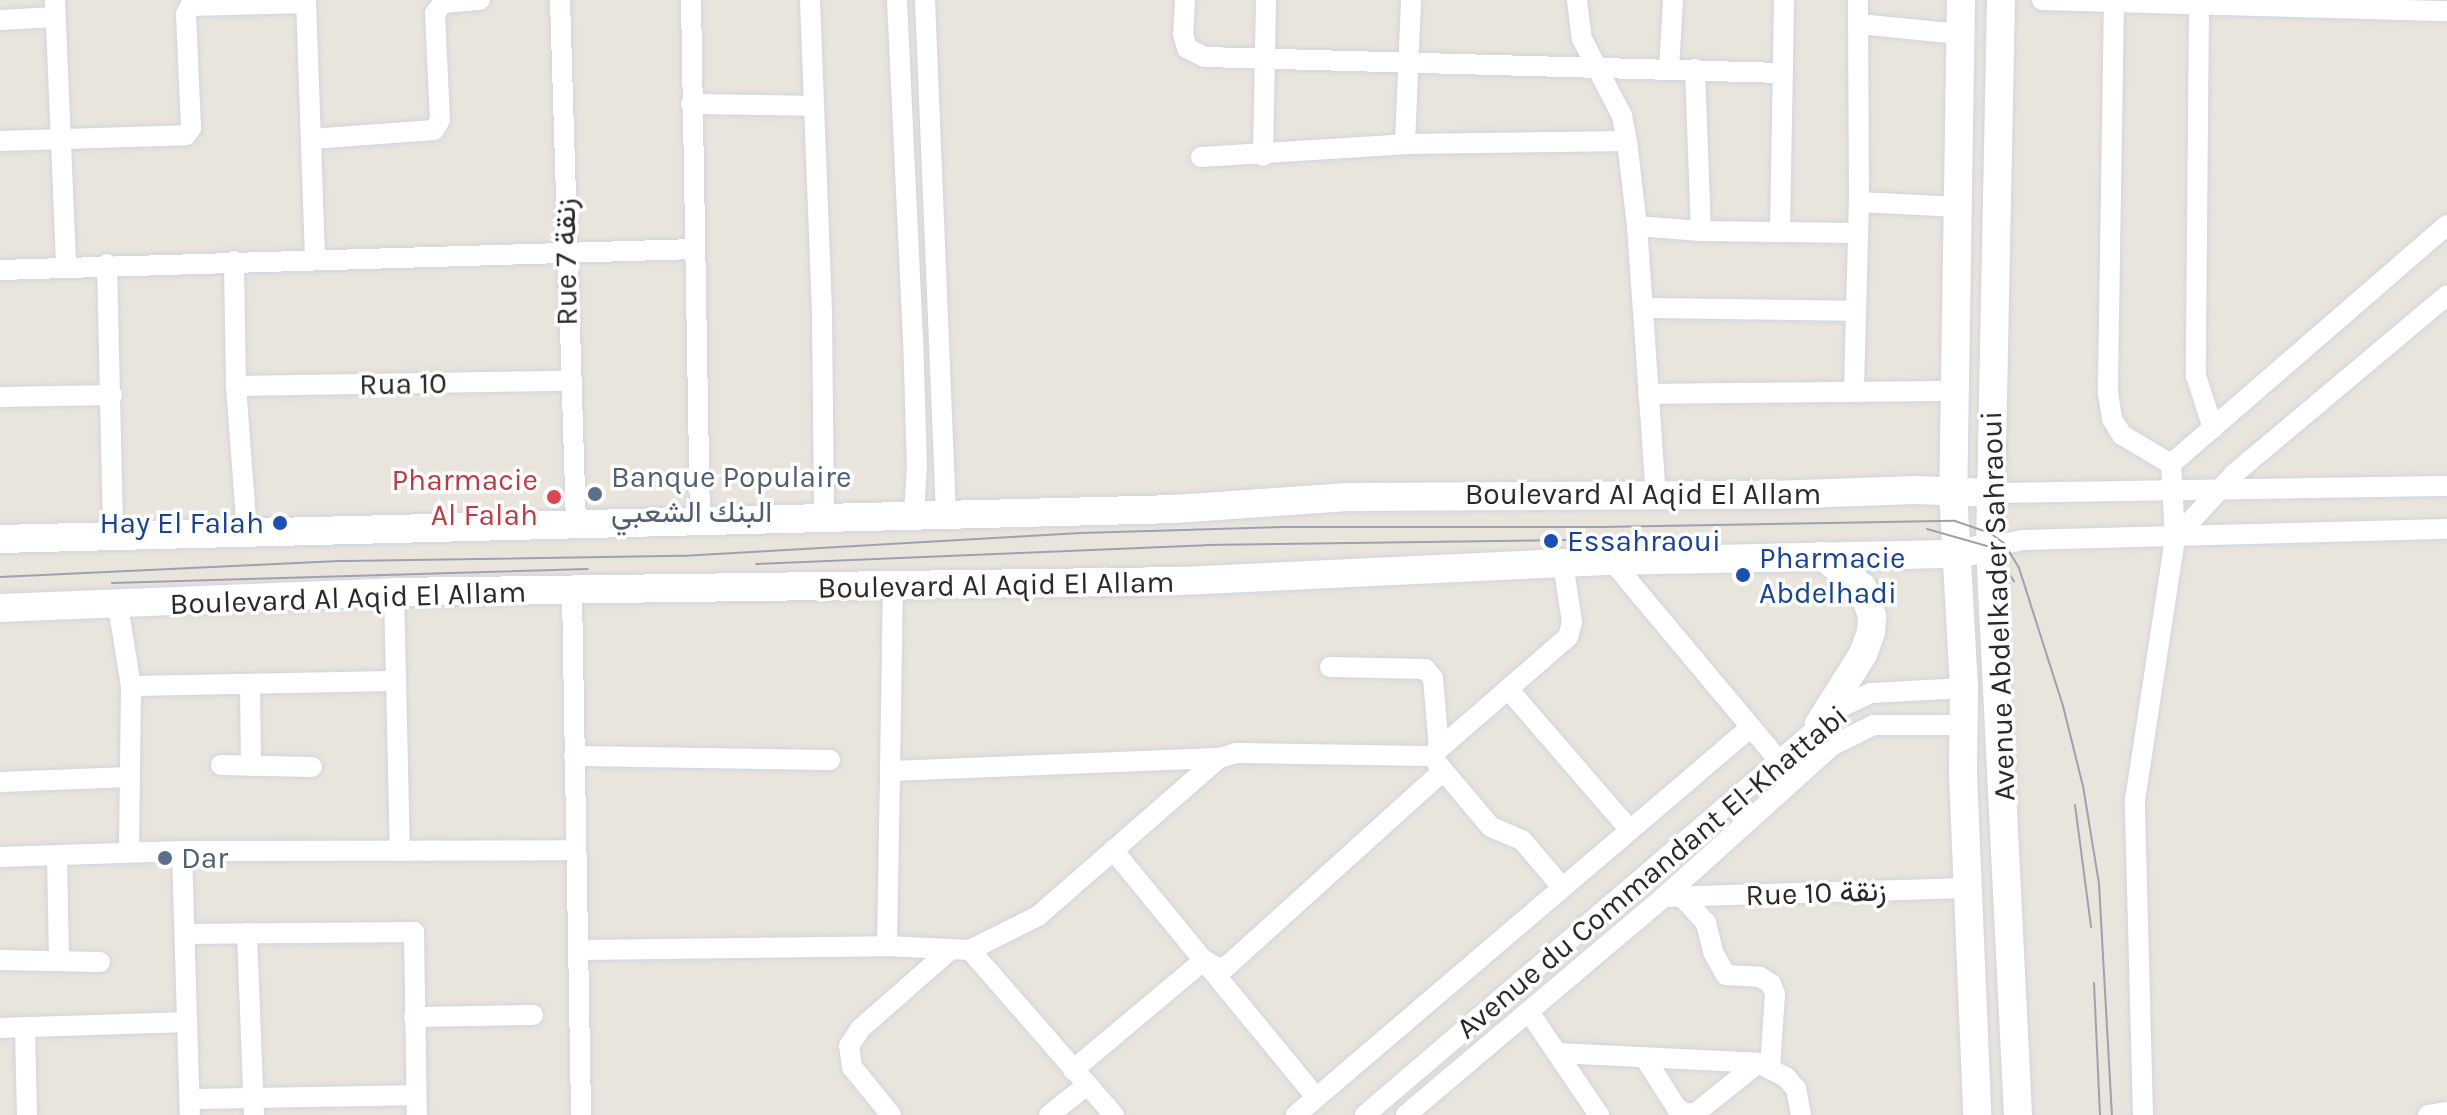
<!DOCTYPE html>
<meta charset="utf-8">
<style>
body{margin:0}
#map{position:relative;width:2447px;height:1115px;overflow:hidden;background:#e9e4dc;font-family:Karla,Vazirmatn,sans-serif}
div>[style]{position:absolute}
.roads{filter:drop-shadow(0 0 2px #d1d4e0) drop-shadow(0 0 2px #d1d4e0)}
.street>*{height:20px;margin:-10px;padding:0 10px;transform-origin:10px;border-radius:10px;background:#fff}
.secondary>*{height:28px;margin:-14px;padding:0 14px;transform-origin:14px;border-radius:14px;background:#fff}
.tram>*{height:2px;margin:-1px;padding:0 1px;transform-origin:1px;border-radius:1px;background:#9fa1b1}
.dots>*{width:22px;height:22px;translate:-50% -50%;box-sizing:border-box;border:4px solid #fff;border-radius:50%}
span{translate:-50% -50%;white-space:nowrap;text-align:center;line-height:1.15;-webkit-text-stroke:7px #fff;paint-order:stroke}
.street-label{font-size:30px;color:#292929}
.service-label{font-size:30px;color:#4e5e75}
.left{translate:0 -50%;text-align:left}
.health-label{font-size:30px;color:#be3a42}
.right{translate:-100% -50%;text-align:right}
.transit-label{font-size:30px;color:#164399}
</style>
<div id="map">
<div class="roads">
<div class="street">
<div style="left:55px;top:0;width:265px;rotate:87.6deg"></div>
<div style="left:306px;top:0;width:259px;rotate:88deg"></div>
<div style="left:560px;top:0;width:523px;rotate:88.25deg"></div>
<div style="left:691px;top:0;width:519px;rotate:89.01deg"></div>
<div style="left:810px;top:0;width:316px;rotate:87.8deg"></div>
<div style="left:822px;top:316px;width:201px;rotate:89.4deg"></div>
<div style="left:897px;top:0;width:334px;rotate:87.3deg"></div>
<div style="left:913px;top:334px;width:131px;rotate:88.3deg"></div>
<div style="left:917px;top:465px;width:49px;rotate:93.5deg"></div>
<div style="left:925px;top:0;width:514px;rotate:87.66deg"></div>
<div style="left:1185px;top:0;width:34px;rotate:93deg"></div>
<div style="left:1183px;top:34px;width:15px;rotate:74deg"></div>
<div style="left:1187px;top:48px;width:20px;rotate:27deg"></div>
<div style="left:1205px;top:57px;width:578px;rotate:1.59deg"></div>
<div style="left:1577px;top:0;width:39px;rotate:83deg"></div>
<div style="left:1582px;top:39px;width:87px;rotate:62.5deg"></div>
<div style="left:1622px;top:116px;width:25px;rotate:79deg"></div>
<div style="left:1627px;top:141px;width:86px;rotate:83.3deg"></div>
<div style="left:1637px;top:226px;width:270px;rotate:86deg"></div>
<div style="left:2042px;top:0;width:405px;rotate:1.6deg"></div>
<div style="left:2114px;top:0;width:393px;rotate:90.9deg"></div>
<div style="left:2108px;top:393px;width:26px;rotate:81deg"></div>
<div style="left:2112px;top:419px;width:19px;rotate:58deg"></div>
<div style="left:2122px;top:435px;width:57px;rotate:30.6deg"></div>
<div style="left:2199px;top:5px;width:371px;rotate:90.5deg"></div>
<div style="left:2196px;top:376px;width:55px;rotate:71.9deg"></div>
<div style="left:0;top:20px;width:55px;rotate:-3.1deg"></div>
<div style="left:1859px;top:24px;width:101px;rotate:5.7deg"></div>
<div style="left:1669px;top:68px;width:68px;rotate:-86.6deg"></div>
<div style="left:1695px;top:69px;width:162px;rotate:87.9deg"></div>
<div style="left:691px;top:104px;width:121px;rotate:0.9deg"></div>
<div style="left:311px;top:139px;width:123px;rotate:-4.2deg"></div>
<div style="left:434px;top:130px;width:12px;rotate:-59deg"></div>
<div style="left:440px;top:120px;width:107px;rotate:-92.7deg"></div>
<div style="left:435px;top:13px;width:13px;rotate:-51deg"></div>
<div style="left:443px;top:3px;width:37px;rotate:-5deg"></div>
<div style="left:0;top:141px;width:186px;rotate:-1.8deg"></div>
<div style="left:186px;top:135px;width:9px;rotate:-54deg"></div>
<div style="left:191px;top:128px;width:114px;rotate:-92.5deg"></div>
<div style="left:186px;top:14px;width:9px;rotate:-63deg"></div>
<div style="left:190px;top:6px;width:116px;rotate:-1.5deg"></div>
<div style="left:1405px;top:144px;width:144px;rotate:-87.6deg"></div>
<div style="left:1263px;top:156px;width:156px;rotate:-88.9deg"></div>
<div style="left:1201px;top:157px;width:204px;rotate:-3.6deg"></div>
<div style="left:1405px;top:144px;width:222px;rotate:-0.8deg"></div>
<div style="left:1859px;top:202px;width:100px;rotate:2.9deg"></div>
<div style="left:1637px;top:226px;width:64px;rotate:4.5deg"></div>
<div style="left:1701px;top:231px;width:157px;rotate:0.7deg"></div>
<div style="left:1780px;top:232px;width:232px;rotate:-89deg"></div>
<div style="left:234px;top:261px;width:125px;rotate:89.1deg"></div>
<div style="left:236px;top:386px;width:146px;rotate:85.7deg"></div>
<div style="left:107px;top:264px;width:272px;rotate:88.7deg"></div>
<div style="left:0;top:270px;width:695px;rotate:-1.73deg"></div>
<div style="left:1643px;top:308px;width:213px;rotate:0.8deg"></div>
<div style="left:236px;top:386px;width:333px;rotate:-0.9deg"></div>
<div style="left:1854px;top:389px;width:187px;rotate:-88.5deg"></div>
<div style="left:1859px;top:202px;width:202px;rotate:-90.3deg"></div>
<div style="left:1648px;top:394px;width:307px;rotate:-0.6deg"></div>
<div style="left:0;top:397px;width:112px;rotate:-1deg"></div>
<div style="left:1991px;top:493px;width:456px;rotate:-0.9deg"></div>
<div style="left:2175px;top:538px;width:87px;rotate:-47.3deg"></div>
<div style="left:2234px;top:474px;width:278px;rotate:-40deg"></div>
<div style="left:1990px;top:547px;width:33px;rotate:-12deg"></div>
<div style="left:2022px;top:540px;width:425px;rotate:-1.5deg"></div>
<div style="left:1612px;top:561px;width:261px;rotate:50.1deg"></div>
<div style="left:394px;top:592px;width:259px;rotate:88.7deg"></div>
<div style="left:572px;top:592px;width:523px;rotate:89.01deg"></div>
<div style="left:118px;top:606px;width:81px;rotate:80.8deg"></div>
<div style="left:131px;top:686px;width:166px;rotate:90.7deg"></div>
<div style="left:1330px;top:667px;width:95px;rotate:1.2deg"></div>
<div style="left:1425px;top:669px;width:12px;rotate:48deg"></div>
<div style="left:1433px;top:678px;width:71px;rotate:85.2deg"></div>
<div style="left:250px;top:684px;width:82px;rotate:89.3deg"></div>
<div style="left:131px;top:686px;width:264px;rotate:-1.1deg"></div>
<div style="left:1509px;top:690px;width:185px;rotate:49.2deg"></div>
<div style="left:574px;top:756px;width:256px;rotate:0.9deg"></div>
<div style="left:1436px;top:762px;width:85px;rotate:49.8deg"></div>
<div style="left:1491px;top:827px;width:34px;rotate:23deg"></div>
<div style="left:1522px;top:840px;width:62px;rotate:49.6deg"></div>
<div style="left:221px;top:765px;width:91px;rotate:1.3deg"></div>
<div style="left:890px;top:771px;width:186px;rotate:-89.1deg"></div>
<div style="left:0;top:782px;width:129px;rotate:-2.2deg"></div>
<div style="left:1113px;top:850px;width:320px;rotate:50.6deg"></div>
<div style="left:182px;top:851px;width:264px;rotate:88.3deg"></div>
<div style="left:57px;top:855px;width:106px;rotate:88.9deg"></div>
<div style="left:0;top:857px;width:182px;rotate:-1.9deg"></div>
<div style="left:182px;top:851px;width:392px;rotate:-0.1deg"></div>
<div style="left:1664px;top:897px;width:304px;rotate:-1.7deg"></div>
<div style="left:1682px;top:897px;width:35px;rotate:47deg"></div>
<div style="left:1706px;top:923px;width:30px;rotate:76deg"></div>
<div style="left:1713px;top:952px;width:26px;rotate:61deg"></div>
<div style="left:1726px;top:975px;width:34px;rotate:3deg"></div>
<div style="left:1760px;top:977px;width:13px;rotate:32deg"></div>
<div style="left:1771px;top:984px;width:11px;rotate:68deg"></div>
<div style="left:1775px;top:994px;width:74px;rotate:93.9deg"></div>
<div style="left:247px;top:933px;width:182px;rotate:87.8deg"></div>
<div style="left:185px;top:934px;width:229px;rotate:-0.5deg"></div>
<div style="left:414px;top:932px;width:183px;rotate:89.1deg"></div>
<div style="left:887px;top:946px;width:175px;rotate:-89deg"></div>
<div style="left:890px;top:771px;width:329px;rotate:-2.3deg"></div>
<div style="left:579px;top:950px;width:308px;rotate:-0.7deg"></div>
<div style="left:887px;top:946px;width:83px;rotate:2.8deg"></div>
<div style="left:970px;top:950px;width:76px;rotate:-26.6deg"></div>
<div style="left:1038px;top:916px;width:240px;rotate:-41.1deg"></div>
<div style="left:1219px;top:758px;width:18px;rotate:-16deg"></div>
<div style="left:1236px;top:753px;width:195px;rotate:0.9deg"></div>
<div style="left:1431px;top:756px;width:181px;rotate:-41deg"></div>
<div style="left:1568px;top:637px;width:16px;rotate:-75deg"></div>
<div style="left:1572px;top:622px;width:60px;rotate:-98.7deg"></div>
<div style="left:970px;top:950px;width:219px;rotate:48.9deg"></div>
<div style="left:0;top:960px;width:100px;rotate:1.1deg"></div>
<div style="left:1529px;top:1012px;width:125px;rotate:55.8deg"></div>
<div style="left:414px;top:1017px;width:119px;rotate:-1deg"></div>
<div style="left:25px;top:1027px;width:88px;rotate:88.7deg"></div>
<div style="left:0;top:1028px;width:187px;rotate:-1.8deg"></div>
<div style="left:1557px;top:1053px;width:201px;rotate:2.8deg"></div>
<div style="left:1758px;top:1063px;width:31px;rotate:27deg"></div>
<div style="left:1786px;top:1077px;width:16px;rotate:50deg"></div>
<div style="left:1796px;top:1089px;width:26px;rotate:79deg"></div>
<div style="left:1646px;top:1060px;width:56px;rotate:57.4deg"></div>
<div style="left:1676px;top:1107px;width:12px;rotate:35deg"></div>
<div style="left:1686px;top:1114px;width:11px;rotate:-10deg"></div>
<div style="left:1697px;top:1112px;width:78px;rotate:-38.8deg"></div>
<div style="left:1073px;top:1070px;width:171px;rotate:-40deg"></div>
<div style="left:1204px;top:960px;width:16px;rotate:30deg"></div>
<div style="left:1218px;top:968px;width:8px;rotate:-7deg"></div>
<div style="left:1226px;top:967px;width:292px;rotate:-42.1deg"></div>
<div style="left:190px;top:1099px;width:226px;rotate:-1deg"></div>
<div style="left:891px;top:1115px;width:62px;rotate:-129.1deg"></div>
<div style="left:852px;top:1067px;width:21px;rotate:-98deg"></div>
<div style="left:849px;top:1046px;width:20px;rotate:-57deg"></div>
<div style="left:860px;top:1029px;width:121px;rotate:-41.3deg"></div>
<div style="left:1049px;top:1115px;width:48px;rotate:-38.3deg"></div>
<div style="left:1296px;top:1115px;width:598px;rotate:-40.46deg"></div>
<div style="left:1365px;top:1115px;width:629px;rotate:-40.55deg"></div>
<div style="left:1843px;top:706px;width:31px;rotate:-25deg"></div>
<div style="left:1871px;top:693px;width:93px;rotate:-3.1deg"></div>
<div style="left:1406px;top:1115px;width:338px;rotate:-40.2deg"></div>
<div style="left:1664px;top:897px;width:227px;rotate:-42deg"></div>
<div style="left:1833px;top:745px;width:46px;rotate:-26deg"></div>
<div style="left:1874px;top:725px;width:89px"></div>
<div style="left:2143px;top:1115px;width:315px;rotate:-91.5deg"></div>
<div style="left:2135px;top:800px;width:265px;rotate:-81.3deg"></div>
<div style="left:2175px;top:538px;width:74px;rotate:-93.1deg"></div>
<div style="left:2171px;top:464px;width:365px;rotate:-40.9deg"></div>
<div style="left:2428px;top:1115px;width:19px;rotate:-9deg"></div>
</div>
<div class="secondary">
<div style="left:1961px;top:0;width:491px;rotate:90.9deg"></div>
<div style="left:1953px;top:491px;width:197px;rotate:86.8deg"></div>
<div style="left:1964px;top:688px;width:86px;rotate:90.7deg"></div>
<div style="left:1963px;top:774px;width:341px;rotate:87.6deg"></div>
<div style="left:2001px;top:0;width:547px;rotate:91.15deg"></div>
<div style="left:1990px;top:547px;width:569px;rotate:87.18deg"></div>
<div style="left:0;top:539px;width:1175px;rotate:-1.46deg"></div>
<div style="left:1175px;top:509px;width:173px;rotate:-4deg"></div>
<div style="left:1348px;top:497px;width:424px;rotate:-0.3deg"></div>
<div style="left:1772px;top:495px;width:144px;rotate:-2deg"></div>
<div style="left:1916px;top:490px;width:75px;rotate:2.3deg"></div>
<div style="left:0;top:608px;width:394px;rotate:-2.3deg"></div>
<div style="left:394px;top:592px;width:788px;rotate:-0.8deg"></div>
<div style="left:1182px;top:581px;width:430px;rotate:-2.7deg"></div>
<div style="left:1612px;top:561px;width:346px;rotate:-1.2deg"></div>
<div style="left:1958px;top:554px;width:33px;rotate:-12deg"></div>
<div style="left:1819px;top:724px;width:83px;rotate:-57.8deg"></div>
<div style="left:1863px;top:654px;width:23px;rotate:-70deg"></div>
<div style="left:1871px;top:632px;width:16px;rotate:-86deg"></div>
<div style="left:1872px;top:616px;width:31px;rotate:-109deg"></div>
<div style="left:1862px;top:587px;width:51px;rotate:-142.2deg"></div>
</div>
</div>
<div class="tram">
<div style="left:1927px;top:529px;width:66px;rotate:15.9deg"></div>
<div style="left:1990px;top:547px;width:42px;rotate:54.8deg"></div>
<div style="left:756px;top:564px;width:450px;rotate:-2.4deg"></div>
<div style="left:1206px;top:545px;width:473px;rotate:-0.8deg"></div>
<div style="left:0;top:577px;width:345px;rotate:-2.7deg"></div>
<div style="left:345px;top:561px;width:337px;rotate:-0.9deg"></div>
<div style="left:682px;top:556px;width:399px;rotate:-3.3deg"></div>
<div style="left:1080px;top:533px;width:203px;rotate:-1.7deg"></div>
<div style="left:1283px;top:527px;width:318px"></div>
<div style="left:1601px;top:527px;width:354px;rotate:-1deg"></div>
<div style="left:1955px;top:521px;width:37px;rotate:19deg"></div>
<div style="left:1990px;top:533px;width:17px;rotate:36deg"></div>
<div style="left:2004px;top:543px;width:29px;rotate:59deg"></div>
<div style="left:2019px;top:568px;width:145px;rotate:72.3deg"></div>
<div style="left:2063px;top:706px;width:82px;rotate:76deg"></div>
<div style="left:2083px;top:786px;width:99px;rotate:80.7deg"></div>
<div style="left:2099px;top:884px;width:231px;rotate:86.8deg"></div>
<div style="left:112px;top:583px;width:476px;rotate:-1.7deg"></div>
<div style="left:2075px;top:805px;width:123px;rotate:82.5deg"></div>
<div style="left:2094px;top:983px;width:132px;rotate:87.4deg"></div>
</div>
<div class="dots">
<div style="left:595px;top:494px;background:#5c6f8a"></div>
<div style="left:554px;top:497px;background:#e0444e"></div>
<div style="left:280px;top:523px;background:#1a4fb4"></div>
<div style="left:1551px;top:541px;background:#1a4fb4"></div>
<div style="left:1743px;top:575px;background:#1a4fb4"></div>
<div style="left:165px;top:858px;background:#5c6f8a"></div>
</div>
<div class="street-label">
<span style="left:566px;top:262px;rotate:-91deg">Rue 7 زنقة</span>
<span style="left:403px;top:384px;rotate:-1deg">Rua 10</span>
<span style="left:1643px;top:494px">Boulevard Al Aqid El Allam</span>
<span style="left:996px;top:585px;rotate:-1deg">Boulevard Al Aqid El Allam</span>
<span style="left:348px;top:598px;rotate:-2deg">Boulevard Al Aqid El Allam</span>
<span style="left:1998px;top:606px;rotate:-92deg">Avenue Abdelkader Sahraoui</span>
<span style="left:1652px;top:872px;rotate:-40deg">Avenue du Commandant El-Khattabi</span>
<span style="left:1816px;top:893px;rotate:-2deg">Rue 10 زنقة</span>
</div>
<div class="service-label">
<span class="left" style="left:611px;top:494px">Banque Populaire<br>البنك الشعبي</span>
<span class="left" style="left:181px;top:858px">Dar</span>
</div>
<div class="health-label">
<span class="right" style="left:538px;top:497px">Pharmacie<br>Al Falah</span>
</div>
<div class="transit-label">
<span class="right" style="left:264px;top:523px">Hay El Falah</span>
<span class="left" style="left:1567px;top:541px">Essahraoui</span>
<span class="left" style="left:1759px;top:575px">Pharmacie<br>Abdelhadi</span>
</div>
</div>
